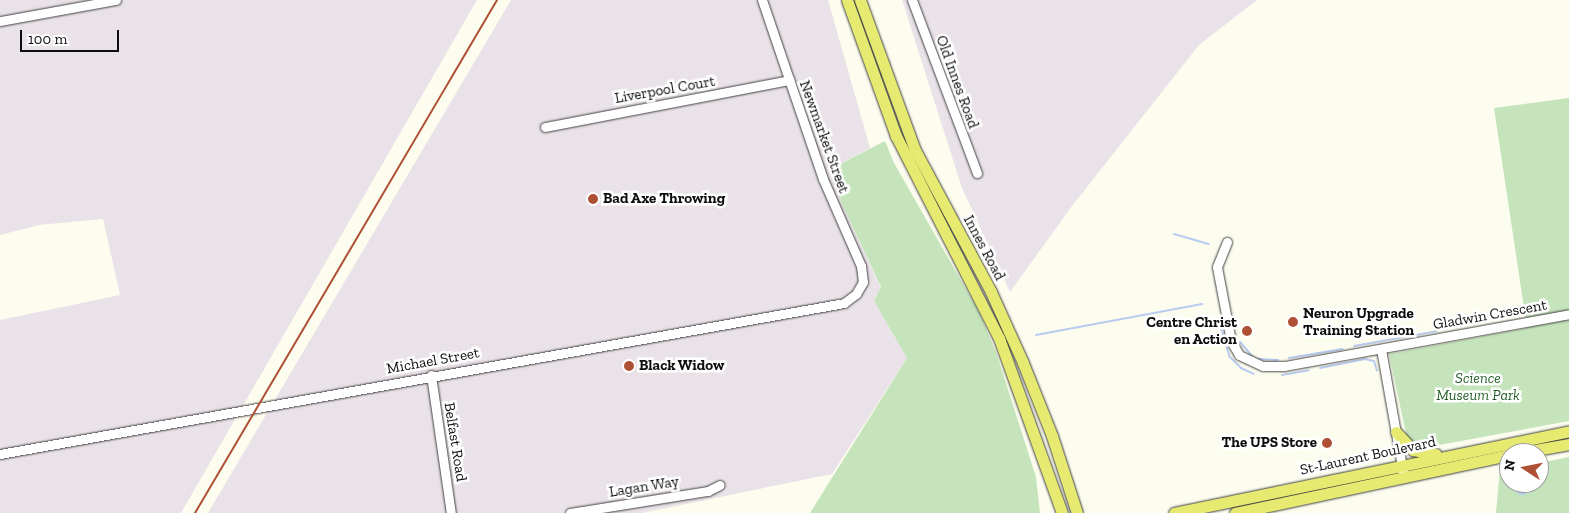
<!DOCTYPE html>
<style>
body{margin:0}
#map{position:relative;width:1569px;height:513px;overflow:hidden;background:#fcfdee;font-family:"Zilla Slab",serif}
div>[style]{position:absolute}
.industrial>*{inset:0;background:#eae2e9}
.green>*{inset:0;background:#c5e4bb}
.water>*{inset:0;background:#b8cbf0}
.round{border-radius:50%}
.stream>*{height:2px;margin:-1px;padding:0 1px;transform-origin:1px;border-radius:1px;background:#b8cbf0}
.roads{filter:drop-shadow(0 0 1px #404040) drop-shadow(0 0 1px #404040)}
.minor>*{height:9px;margin:-4.5px;padding:0 4.5px;transform-origin:4.5px;border-radius:4.5px;background:#fff}
.major>*{height:11px;margin:-5.5px;padding:0 5.5px;transform-origin:5.5px;border-radius:5.5px;background:#e6ea71}
.rail>*{height:2px;margin:-1px;padding:0 1px;transform-origin:1px;border-radius:1px;background:#ae5033}
.dots>*{width:14px;height:14px;translate:-50% -50%;box-sizing:border-box;border:2px solid #fff;border-radius:50%}
span{translate:-50% -50%;white-space:nowrap;text-align:center;line-height:1.15;-webkit-text-stroke:5px #fff;paint-order:stroke}
.street-label{font-size:15px;color:#0d0d0d}
.poi-label{font-size:15px;color:#0d0d0d;font-weight:700}
.left{translate:0 -50%;text-align:left}
.right{translate:-100% -50%;text-align:right}
.park-label{font-size:15px;color:#245d28;font-style:italic}
.north{position:absolute;left:1499px;top:443px;width:50px;height:50px;box-sizing:border-box;background:#fff;border:1px solid #9e9e9e;border-radius:50%;rotate:281deg;font-size:14px;font-weight:700;line-height:20px;text-align:center;color:#0d0d0d}
.north::after{content:'';display:block;margin:auto;width:18px;height:22px;background:#ae5033;clip-path:polygon(50% 0,100% 100%,50% 72%,0 100%)}
.scale{position:absolute;left:20px;top:30px;width:99px;height:22px;box-sizing:border-box;border:2px solid #0d0d0d;border-top:0;padding-left:6px;font-size:15px;line-height:18px;white-space:nowrap;color:#0d0d0d;-webkit-text-stroke:4px #fff;paint-order:stroke}
</style>
<div id="map">
<div class="industrial">
<div style="clip-path:polygon(0 0,477px 0,181px 513px,0 513px,0 320px,120px 295px,103px 219px,39px 225px,0 235px)"></div>
<div style="clip-path:polygon(511px 0,828px 0,870px 148px,838px 165px,841px 202px,881px 288px,874px 301px,907px 358px,832px 474px,642px 513px,208px 513px)"></div>
<div style="clip-path:polygon(902px 0,1257px 0,1199px 45px,1072px 206px,1010px 292px,962px 188px)"></div>
</div>
<div class="green">
<div style="clip-path:polygon(1569px 98px,1569px 421px,1423px 448px,1414px 446px,1407px 438px,1389px 354px,1527px 328px,1494px 108px)"></div>
<div style="clip-path:polygon(885px 141px,894px 163px,979px 312px,996px 352px,1036px 477px,1040px 513px,810px 513px,907px 358px,874px 301px,881px 287px,841px 202px,838px 165px)"></div>
<div style="clip-path:polygon(1569px 457px,1569px 513px,1496px 513px,1500px 470px,1509px 468px,1509px 483px,1539px 483px,1539px 463px)"></div>
</div>
<div class="water">
<div class="round" style="left:1515px;top:481px;width:14px;height:14px"></div>
</div>
<div class="stream">
<div style="left:1174px;top:234px;width:36px;rotate:16deg"></div>
<div style="left:1219px;top:322px;width:37px;rotate:73deg"></div>
<div style="left:1230px;top:357px;width:16px;rotate:45deg"></div>
<div style="left:1241px;top:368px;width:14px;rotate:25deg"></div>
<div style="left:1036px;top:335px;width:169px;rotate:-10.6deg"></div>
<div style="left:1240px;top:342px;width:20px;rotate:49deg"></div>
<div style="left:1354px;top:346px;width:84px;rotate:-10.2deg"></div>
<div style="left:1289px;top:358px;width:54px;rotate:-9.6deg"></div>
<div style="left:1258px;top:359px;width:20px;rotate:3deg"></div>
<div style="left:1320px;top:368px;width:46px;rotate:-11.3deg"></div>
<div style="left:1365px;top:359px;width:9px;rotate:13deg"></div>
<div style="left:1374px;top:361px;width:10px;rotate:73deg"></div>
<div style="left:1282px;top:375px;width:27px;rotate:-10deg"></div>
</div>
<div class="roads">
<div class="minor">
<div style="left:912px;top:0;width:185px;rotate:69.4deg"></div>
<div style="left:0;top:21px;width:118px;rotate:-10.3deg"></div>
<div style="left:545px;top:127px;width:249px;rotate:-10.9deg"></div>
<div style="left:1227px;top:242px;width:27px;rotate:112deg"></div>
<div style="left:1217px;top:267px;width:75px;rotate:79.3deg"></div>
<div style="left:1231px;top:341px;width:16px;rotate:60deg"></div>
<div style="left:1239px;top:355px;width:26px;rotate:25deg"></div>
<div style="left:1263px;top:366px;width:21px"></div>
<div style="left:1284px;top:366px;width:290px;rotate:-10.3deg"></div>
<div style="left:1381px;top:349px;width:125px;rotate:79.9deg"></div>
<div style="left:431px;top:375px;width:139px;rotate:81.8deg"></div>
<div style="left:0;top:454px;width:857px;rotate:-10.14deg"></div>
<div style="left:844px;top:303px;width:15px;rotate:-37deg"></div>
<div style="left:856px;top:294px;width:14px;rotate:-60deg"></div>
<div style="left:863px;top:282px;width:16px;rotate:-97deg"></div>
<div style="left:861px;top:266px;width:95px;rotate:-113.6deg"></div>
<div style="left:823px;top:179px;width:189px;rotate:-108.8deg"></div>
<div style="left:570px;top:513px;width:140px;rotate:-9.1deg"></div>
<div style="left:708px;top:491px;width:13px;rotate:-27deg"></div>
</div>
<div class="major">
<div style="left:847px;top:0;width:145px;rotate:70.2deg"></div>
<div style="left:896px;top:136px;width:227px;rotate:63deg"></div>
<div style="left:999px;top:338px;width:186px;rotate:70.2deg"></div>
<div style="left:860px;top:0;width:160px;rotate:69.9deg"></div>
<div style="left:915px;top:150px;width:161px;rotate:61.8deg"></div>
<div style="left:991px;top:292px;width:78px;rotate:65.7deg"></div>
<div style="left:1023px;top:363px;width:79px;rotate:68.3deg"></div>
<div style="left:1052px;top:436px;width:81px;rotate:72deg"></div>
<div style="left:1396px;top:432px;width:25px;rotate:47deg"></div>
<div style="left:1413px;top:450px;width:23px;rotate:10deg"></div>
<div style="left:1518px;top:453px;width:52px;rotate:-10deg"></div>
<div style="left:1174px;top:513px;width:403px;rotate:-11.7deg"></div>
<div style="left:1235px;top:513px;width:280px;rotate:-12deg"></div>
</div>
</div>
<div class="rail">
<div style="left:195px;top:513px;width:595px;rotate:-59.51deg"></div>
</div>
<div class="dots">
<div style="left:593px;top:199px;background:#ae5033"></div>
<div style="left:1293px;top:322px;background:#ae5033"></div>
<div style="left:1247px;top:331px;background:#ae5033"></div>
<div style="left:629px;top:366px;background:#ae5033"></div>
<div style="left:1327px;top:443px;background:#ae5033"></div>
</div>
<div class="street-label">
<span style="left:957px;top:82px;rotate:70deg">Old Innes Road</span>
<span style="left:665px;top:90px;rotate:-10deg">Liverpool Court</span>
<span style="left:824px;top:137px;rotate:70deg">Newmarket Street</span>
<span style="left:984px;top:248px;rotate:62deg">Innes Road</span>
<span style="left:1490px;top:315px;rotate:-10deg">Gladwin Crescent</span>
<span style="left:433px;top:361px;rotate:-10deg">Michael Street</span>
<span style="left:455px;top:442px;rotate:81deg">Belfast Road</span>
<span style="left:1368px;top:456px;rotate:-12deg">St-Laurent Boulevard</span>
<span style="left:644px;top:487px;rotate:-9deg">Lagan Way</span>
</div>
<div class="poi-label">
<span class="left" style="left:603px;top:199px">Bad Axe Throwing</span>
<span class="left" style="left:1303px;top:322px">Neuron Upgrade<br>Training Station</span>
<span class="right" style="left:1237px;top:331px">Centre Christ<br>en Action</span>
<span class="left" style="left:639px;top:366px">Black Widow</span>
<span class="right" style="left:1317px;top:443px">The UPS Store</span>
</div>
<div class="park-label">
<span style="left:1478px;top:387px">Science<br>Museum Park</span>
</div>
<div class="north">N</div>
<div class="scale">100 m</div>
</div>
